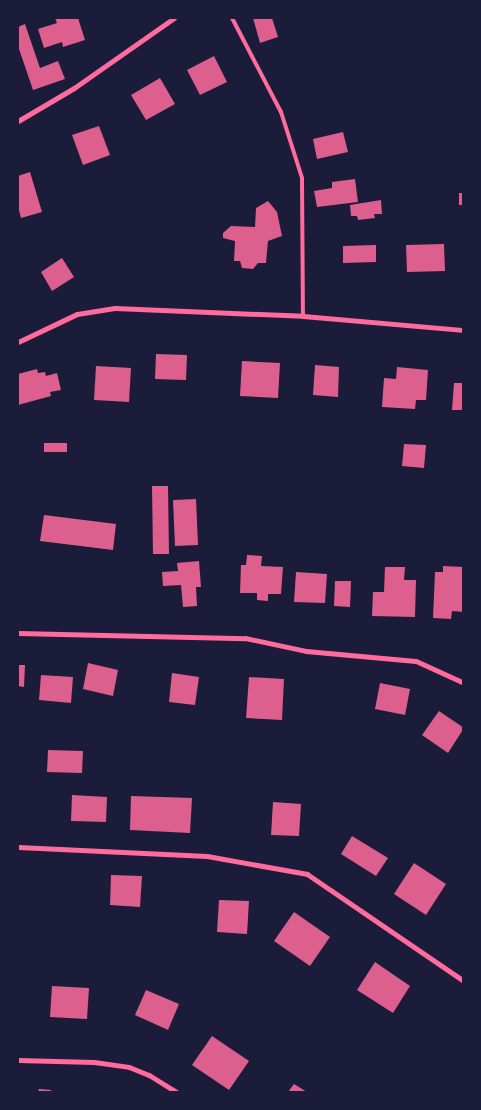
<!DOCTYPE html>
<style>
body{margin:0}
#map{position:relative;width:481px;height:1110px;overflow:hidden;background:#1b1b3a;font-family:Spectral,serif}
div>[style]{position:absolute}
.building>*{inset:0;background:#dd5f8e}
.service>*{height:4px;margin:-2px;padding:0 2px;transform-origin:2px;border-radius:2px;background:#ff6b9d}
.minor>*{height:5px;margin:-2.5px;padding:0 2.5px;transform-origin:2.5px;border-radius:2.5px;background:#ff6b9d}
span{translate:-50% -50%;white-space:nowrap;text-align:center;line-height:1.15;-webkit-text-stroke:5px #1b1b3a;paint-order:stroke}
.frame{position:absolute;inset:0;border:19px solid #1b1b3a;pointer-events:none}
</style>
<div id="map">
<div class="building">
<div style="clip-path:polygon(55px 18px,78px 18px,85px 40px,63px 47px,62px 42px,44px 48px,38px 29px,57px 23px)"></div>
<div style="clip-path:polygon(253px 18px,272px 18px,278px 37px,260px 43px)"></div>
<div style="clip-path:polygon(25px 24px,40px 68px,58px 61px,65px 79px,33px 90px,18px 46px,18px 27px)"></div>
<div style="clip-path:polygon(214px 56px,227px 82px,200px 95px,187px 70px)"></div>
<div style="clip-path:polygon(160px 78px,175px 104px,146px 120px,131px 95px)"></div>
<div style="clip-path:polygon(99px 126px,110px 155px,83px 165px,72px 135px)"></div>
<div style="clip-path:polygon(343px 132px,348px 152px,317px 159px,313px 139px)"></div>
<div style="clip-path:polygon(30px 172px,42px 212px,21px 218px,18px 206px,18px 176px)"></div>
<div style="clip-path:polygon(355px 179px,358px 202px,317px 207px,314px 191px,332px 188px,332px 182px)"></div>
<div style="clip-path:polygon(459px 193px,464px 193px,464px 205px,459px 205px)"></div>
<div style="clip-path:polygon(381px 200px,382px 214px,374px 214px,375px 218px,358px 220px,357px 216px,351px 216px,350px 205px)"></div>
<div style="clip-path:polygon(268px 201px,277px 212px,282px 236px,268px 241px,266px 263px,258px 263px,253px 269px,242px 268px,240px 261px,234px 261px,235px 241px,223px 238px,223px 233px,231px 226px,255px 227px,256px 208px)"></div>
<div style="clip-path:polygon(444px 244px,445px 271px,407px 272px,406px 245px)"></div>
<div style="clip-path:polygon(376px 245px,376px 262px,343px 263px,343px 246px)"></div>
<div style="clip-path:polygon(62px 258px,74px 277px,52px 291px,41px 272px)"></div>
<div style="clip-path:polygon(156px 354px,187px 355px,186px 380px,155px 379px)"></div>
<div style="clip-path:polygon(242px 361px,280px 363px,278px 398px,240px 396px)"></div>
<div style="clip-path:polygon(315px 365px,339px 367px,338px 397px,313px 395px)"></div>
<div style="clip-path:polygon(96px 366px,131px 368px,129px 402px,94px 400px)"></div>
<div style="clip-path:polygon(397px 367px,428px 370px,426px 400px,416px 400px,415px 409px,382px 407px,384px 378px,396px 379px)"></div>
<div style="clip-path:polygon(37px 369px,38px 373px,45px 372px,46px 376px,57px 373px,61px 390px,50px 392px,51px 396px,18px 405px,18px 374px)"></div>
<div style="clip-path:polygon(454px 383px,464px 383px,464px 410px,452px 410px)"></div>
<div style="clip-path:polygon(44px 443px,67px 443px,67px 452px,44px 452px)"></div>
<div style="clip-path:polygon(404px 444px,426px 445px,424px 468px,402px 466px)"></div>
<div style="clip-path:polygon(152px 486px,168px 486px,169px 554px,153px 554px)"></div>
<div style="clip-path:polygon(196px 499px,198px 545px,175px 546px,173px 500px)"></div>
<div style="clip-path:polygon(44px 515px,116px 524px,113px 550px,40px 541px)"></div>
<div style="clip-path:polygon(247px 555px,262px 556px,261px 566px,283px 567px,281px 594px,268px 594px,268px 601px,257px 600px,257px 593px,240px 593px,241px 565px,246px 565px)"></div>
<div style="clip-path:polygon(199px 561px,201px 587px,196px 587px,197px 606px,183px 607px,181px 585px,163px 586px,162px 572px,178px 571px,177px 563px)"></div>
<div style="clip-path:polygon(443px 566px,464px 567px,464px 612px,452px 611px,451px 619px,433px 618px,435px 572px,443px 572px)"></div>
<div style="clip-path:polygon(385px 567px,405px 567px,404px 580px,416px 580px,415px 617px,372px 616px,373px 592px,384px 592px)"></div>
<div style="clip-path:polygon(296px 572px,327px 574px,325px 603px,294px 602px)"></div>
<div style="clip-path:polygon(335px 581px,351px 581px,350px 607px,334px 606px)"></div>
<div style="clip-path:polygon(88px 663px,118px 670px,113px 696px,83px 689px)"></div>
<div style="clip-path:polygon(18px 665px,25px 665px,24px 687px,18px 686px)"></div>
<div style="clip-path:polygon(172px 673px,199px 677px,195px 705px,169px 702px)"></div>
<div style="clip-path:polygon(41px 675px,73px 677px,71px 703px,39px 700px)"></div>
<div style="clip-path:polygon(249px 677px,284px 679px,282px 720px,246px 718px)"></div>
<div style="clip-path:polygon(380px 683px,410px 689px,405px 715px,375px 709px)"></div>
<div style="clip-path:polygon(439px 711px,464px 728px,448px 753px,422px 735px)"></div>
<div style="clip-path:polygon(48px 750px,83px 751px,82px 773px,47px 772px)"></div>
<div style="clip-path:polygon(72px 795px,107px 797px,106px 822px,71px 821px)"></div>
<div style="clip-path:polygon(131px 796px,192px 798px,190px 833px,130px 830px)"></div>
<div style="clip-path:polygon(273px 802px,301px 804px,299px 836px,271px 835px)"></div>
<div style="clip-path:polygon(352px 836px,388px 858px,376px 876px,341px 854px)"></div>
<div style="clip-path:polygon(414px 863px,446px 884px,426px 915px,394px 894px)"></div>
<div style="clip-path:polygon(111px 875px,142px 876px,140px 907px,110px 905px)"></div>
<div style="clip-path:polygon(219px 900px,249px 901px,247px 934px,217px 932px)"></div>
<div style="clip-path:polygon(294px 912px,330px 937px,310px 966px,274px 941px)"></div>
<div style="clip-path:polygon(375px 962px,410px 986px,393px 1013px,357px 990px)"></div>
<div style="clip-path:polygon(52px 986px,89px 988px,87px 1019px,50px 1017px)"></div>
<div style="clip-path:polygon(146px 990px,179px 1004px,168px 1030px,135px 1015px)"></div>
<div style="clip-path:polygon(212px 1036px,249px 1061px,229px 1090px,192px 1065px)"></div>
<div style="clip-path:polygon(294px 1084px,307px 1092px,288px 1092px)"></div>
<div style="clip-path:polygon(39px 1089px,51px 1090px,51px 1092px,38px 1092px)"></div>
</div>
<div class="service">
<div style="left:232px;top:18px;width:106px;rotate:62.5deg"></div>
<div style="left:281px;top:112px;width:69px;rotate:72.3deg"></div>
<div style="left:302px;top:178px;width:138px;rotate:89.6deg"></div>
</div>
<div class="minor">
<div style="left:18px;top:121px;width:65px;rotate:-30.5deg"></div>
<div style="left:74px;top:88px;width:122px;rotate:-35deg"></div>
<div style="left:18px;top:342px;width:65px;rotate:-25.4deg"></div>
<div style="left:77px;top:314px;width:38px;rotate:-9deg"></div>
<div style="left:115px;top:308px;width:188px;rotate:2.4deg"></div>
<div style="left:303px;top:316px;width:162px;rotate:5deg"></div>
<div style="left:18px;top:633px;width:227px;rotate:1.3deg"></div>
<div style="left:245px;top:638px;width:62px;rotate:12deg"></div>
<div style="left:306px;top:651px;width:110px;rotate:5.2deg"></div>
<div style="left:416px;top:661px;width:53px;rotate:24.6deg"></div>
<div style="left:18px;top:847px;width:189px;rotate:2.7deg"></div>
<div style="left:207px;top:856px;width:102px;rotate:10.2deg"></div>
<div style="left:307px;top:874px;width:190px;rotate:34.3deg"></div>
<div style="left:18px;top:1060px;width:76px;rotate:1.5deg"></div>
<div style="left:94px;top:1062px;width:35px;rotate:8deg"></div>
<div style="left:129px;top:1067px;width:22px;rotate:22deg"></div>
<div style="left:149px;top:1075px;width:32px;rotate:32deg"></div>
</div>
<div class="frame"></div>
</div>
